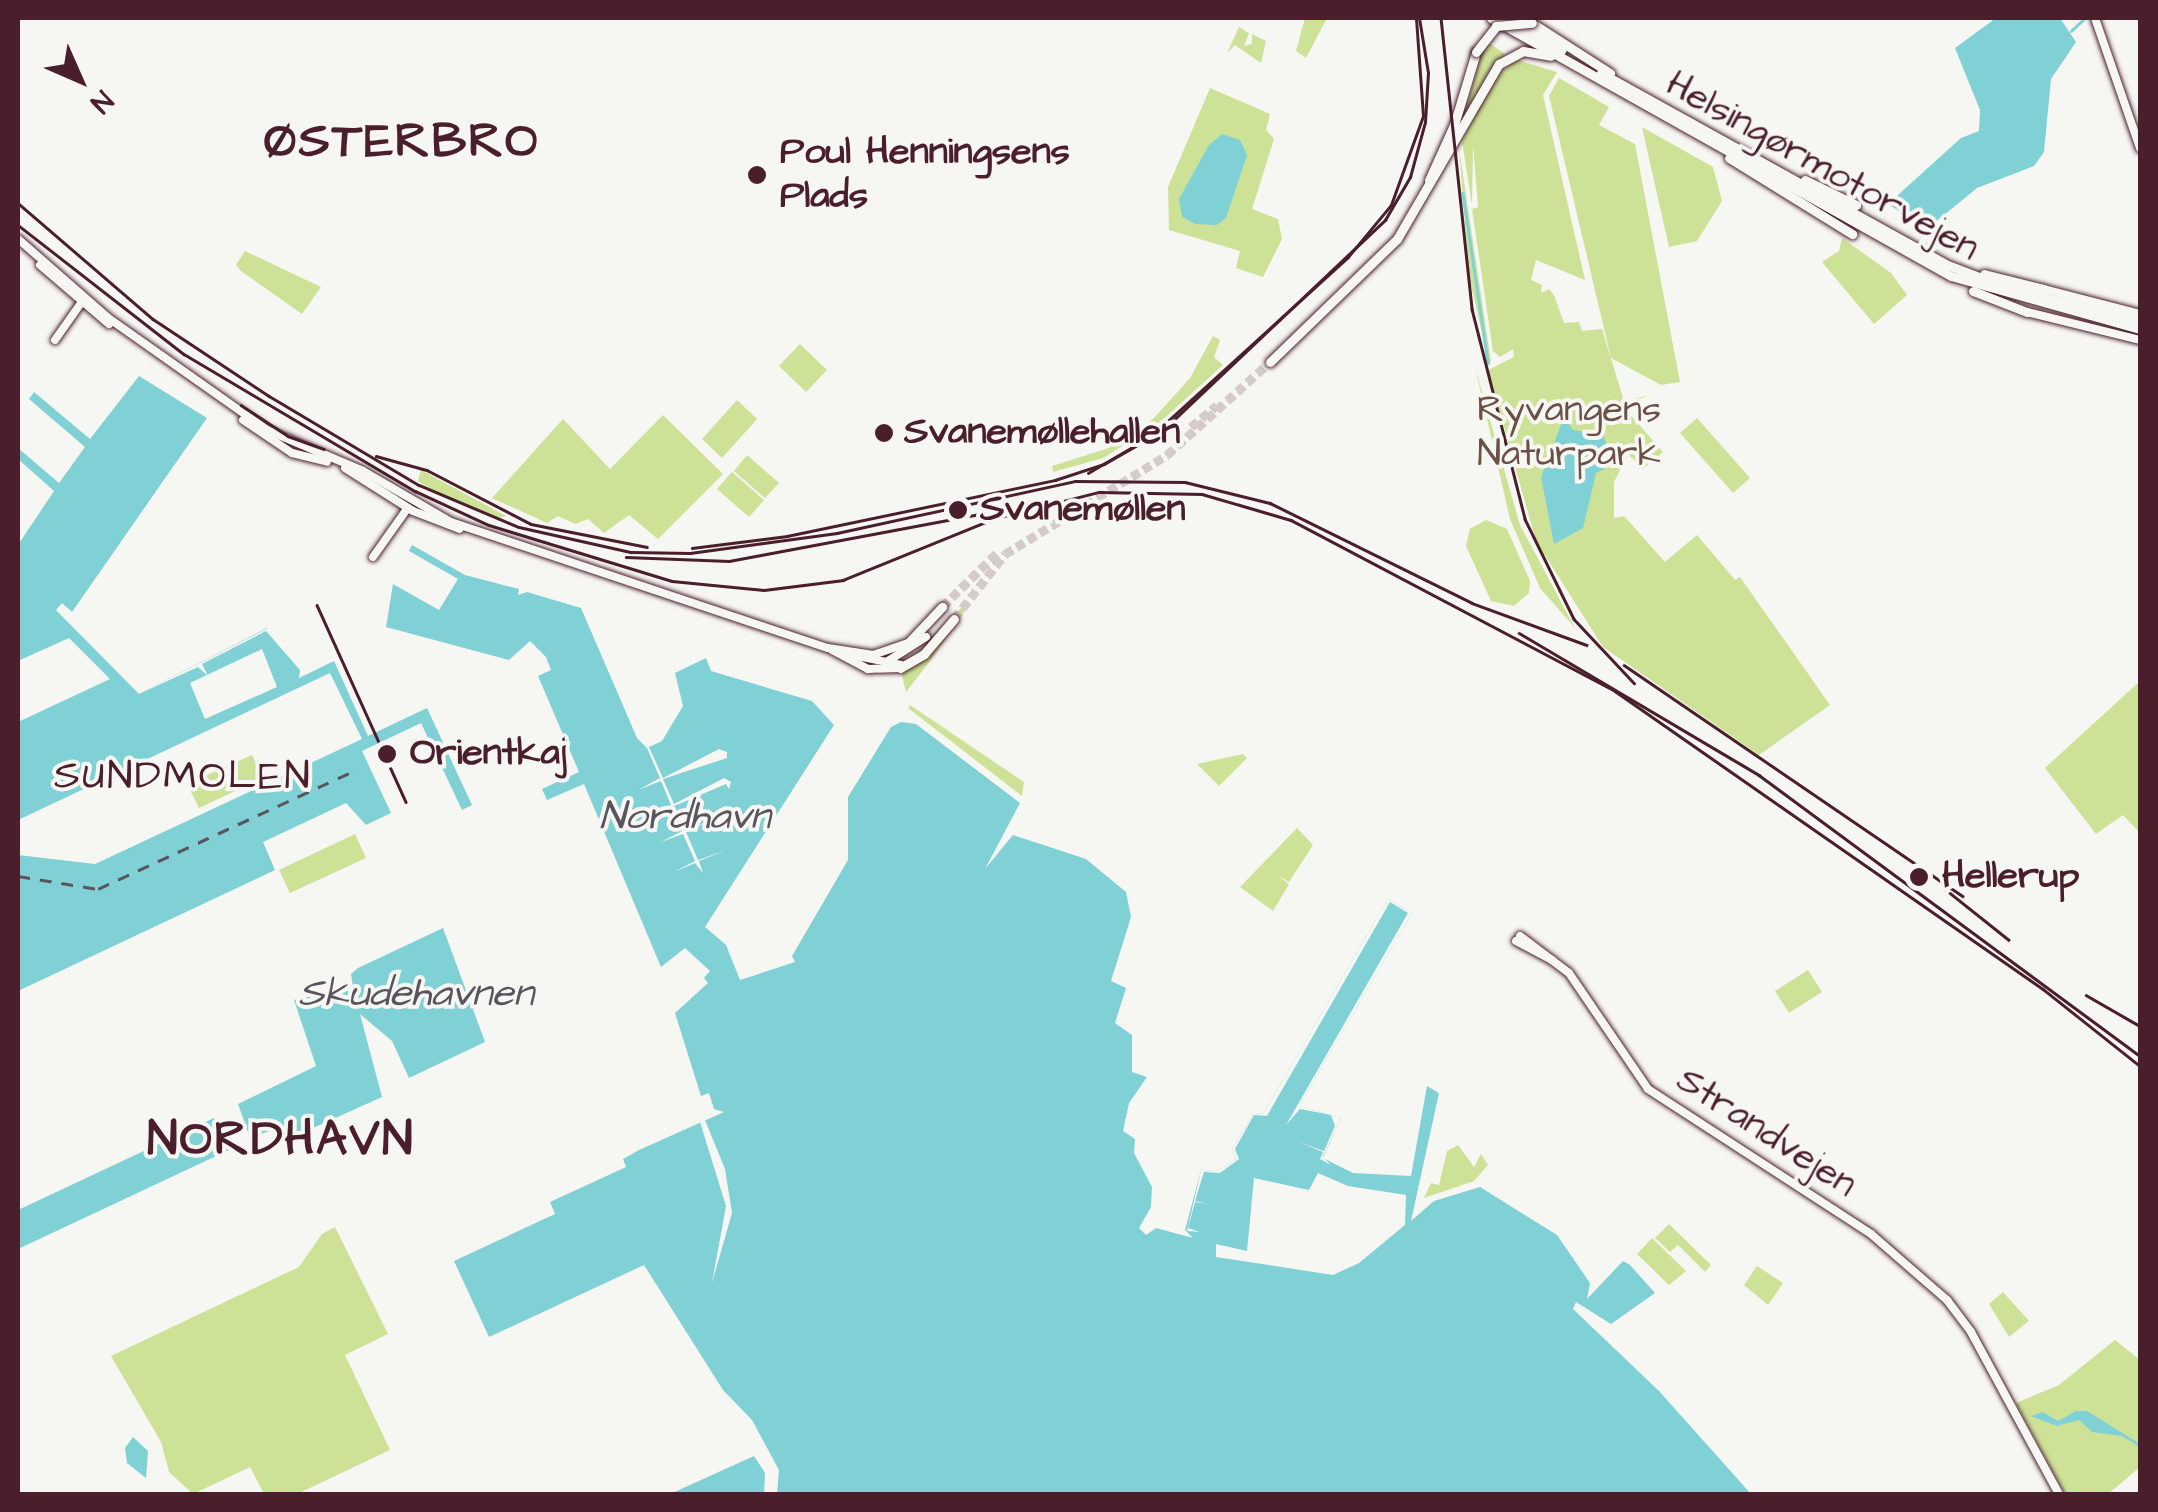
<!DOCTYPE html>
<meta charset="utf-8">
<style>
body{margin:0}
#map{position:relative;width:2158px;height:1512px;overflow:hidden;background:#f6f6f2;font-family:"Architects Daughter",sans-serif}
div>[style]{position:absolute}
.green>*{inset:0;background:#cde297}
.water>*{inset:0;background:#7fd1d6}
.pier>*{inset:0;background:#f6f6f2}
.stream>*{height:2.5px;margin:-1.25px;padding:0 1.25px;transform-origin:1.25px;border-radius:1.25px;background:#7fd1d6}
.ferry>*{height:2.5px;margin-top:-1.25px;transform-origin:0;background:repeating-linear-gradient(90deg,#5a545e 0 12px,transparent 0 22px)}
.highway-tunnel>*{height:9px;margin-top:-4.5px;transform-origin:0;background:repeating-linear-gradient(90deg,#d4cbca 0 9px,transparent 0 13.5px)}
.roads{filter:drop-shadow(0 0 2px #4a1f2b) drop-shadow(0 0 2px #4a1f2b)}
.major>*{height:8px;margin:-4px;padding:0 4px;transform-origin:4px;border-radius:4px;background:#f6f6f2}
.highway>*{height:9px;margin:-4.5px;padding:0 4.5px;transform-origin:4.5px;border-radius:4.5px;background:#f6f6f2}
.tram>*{height:2.5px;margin:-1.25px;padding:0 1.25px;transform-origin:1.25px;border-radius:1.25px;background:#4a1f2b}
.rail>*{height:2.5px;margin:-1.25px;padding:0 1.25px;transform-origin:1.25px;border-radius:1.25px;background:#4a1f2b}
.bridges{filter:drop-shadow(0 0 2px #4a1f2b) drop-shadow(0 0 2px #4a1f2b)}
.highway-bridge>*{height:9px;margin:-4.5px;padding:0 4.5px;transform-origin:4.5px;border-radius:4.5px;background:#f6f6f2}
.dots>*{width:28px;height:28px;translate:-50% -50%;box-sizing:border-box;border:5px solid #f6f6f2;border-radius:50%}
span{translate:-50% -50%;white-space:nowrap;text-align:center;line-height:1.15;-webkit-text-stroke:8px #f6f6f2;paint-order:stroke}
.poi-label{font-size:38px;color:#4a1f2b;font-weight:700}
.left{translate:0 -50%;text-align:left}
.street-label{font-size:38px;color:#4a1f2b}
.park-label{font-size:38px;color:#6b5046}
.neighbourhood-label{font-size:40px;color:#4a1f2b;letter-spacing:2.5px}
.water-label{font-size:40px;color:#5a545e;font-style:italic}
.district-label{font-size:48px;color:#4a1f2b;font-weight:700;letter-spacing:2.5px}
.frame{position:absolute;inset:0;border:20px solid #4a1f2b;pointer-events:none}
.north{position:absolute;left:30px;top:30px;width:100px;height:100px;-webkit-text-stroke:8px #f6f6f2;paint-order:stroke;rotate:135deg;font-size:28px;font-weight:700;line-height:40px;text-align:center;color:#4a1f2b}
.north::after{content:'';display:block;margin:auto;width:35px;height:45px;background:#4a1f2b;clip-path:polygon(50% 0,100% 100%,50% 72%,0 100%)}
</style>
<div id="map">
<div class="green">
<div style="clip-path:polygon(1305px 18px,1327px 18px,1306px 58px,1296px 51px)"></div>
<div style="clip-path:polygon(1239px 27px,1249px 33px,1244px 46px,1252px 44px,1252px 34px,1266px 41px,1261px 63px,1235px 45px,1227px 53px)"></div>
<div style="clip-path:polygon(1485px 40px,1505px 54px,1488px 73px,1461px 128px)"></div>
<div style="clip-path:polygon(1514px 59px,1557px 72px,1543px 95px,1585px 280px,1536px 260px,1531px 280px,1542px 285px,1541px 293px,1549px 289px,1554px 295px,1564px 323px,1579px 322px,1582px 331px,1602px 329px,1624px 401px,1647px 396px,1626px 405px,1628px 412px,1663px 452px,1643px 469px,1628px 454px,1614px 482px,1614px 518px,1624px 516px,1665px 562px,1697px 535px,1735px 580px,1740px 577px,1830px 705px,1759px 755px,1603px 647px,1536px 541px,1488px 370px,1514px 357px,1513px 349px,1500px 357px,1493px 351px,1472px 209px,1478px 207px,1473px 144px,1472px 205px,1462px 141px,1492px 82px)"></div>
<div style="clip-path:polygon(1559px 78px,1609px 107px,1599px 125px,1635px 144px,1680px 382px,1661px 385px,1611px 358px,1549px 96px)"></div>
<div style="clip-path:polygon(1210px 88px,1270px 114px,1266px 130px,1274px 139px,1252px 209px,1278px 219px,1282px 239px,1263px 277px,1236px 268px,1240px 251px,1169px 230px,1168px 187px)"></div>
<div style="clip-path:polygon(1642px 127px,1713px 167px,1722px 201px,1697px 241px,1669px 247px)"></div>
<div style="clip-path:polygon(1459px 148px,1491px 362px,1489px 364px,1469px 276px)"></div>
<div style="clip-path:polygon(1842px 238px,1891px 273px,1907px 295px,1874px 324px,1822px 262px,1839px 251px)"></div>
<div style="clip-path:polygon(245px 251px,321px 287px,302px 314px,241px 271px,236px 265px)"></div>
<div style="clip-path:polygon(1213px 336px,1220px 340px,1214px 357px,1223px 365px,1159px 423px,1103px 458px,1053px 472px,1052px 466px,1109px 448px,1154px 418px,1190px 378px)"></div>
<div style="clip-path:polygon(800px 344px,827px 370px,806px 392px,779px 366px)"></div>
<div style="clip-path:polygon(1475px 367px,1520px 525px,1575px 628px,1540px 588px,1510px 519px)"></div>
<div style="clip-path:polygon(737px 400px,757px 419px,722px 458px,702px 439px)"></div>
<div style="clip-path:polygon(663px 415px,723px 474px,658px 539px,629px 515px,604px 533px,588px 519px,575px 524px,558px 516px,547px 523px,492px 498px,563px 419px,610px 469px)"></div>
<div style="clip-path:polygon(1697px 418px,1750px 478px,1733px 493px,1680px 433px)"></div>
<div style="clip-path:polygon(747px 455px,779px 483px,765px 498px,734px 471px)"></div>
<div style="clip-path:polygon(421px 470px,506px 516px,498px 519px,438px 493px,418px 481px)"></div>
<div style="clip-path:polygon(732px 472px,764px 500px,749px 517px,717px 489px)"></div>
<div style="clip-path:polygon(1486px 520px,1507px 529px,1530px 581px,1529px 593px,1514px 606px,1491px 601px,1466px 546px,1470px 529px)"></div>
<div style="clip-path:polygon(965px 604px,966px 609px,934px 656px,906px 692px,901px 672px,926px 656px,956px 619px,904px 664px)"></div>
<div style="clip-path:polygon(2140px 681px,2140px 833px,2123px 815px,2096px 834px,2045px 768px)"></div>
<div style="clip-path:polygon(910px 705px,1024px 782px,1022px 796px,908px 708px)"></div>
<div style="clip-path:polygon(1243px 754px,1247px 758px,1219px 786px,1197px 764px)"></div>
<div style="clip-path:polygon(252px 755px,263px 778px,199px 808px,187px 784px)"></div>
<div style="clip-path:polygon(1297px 828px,1313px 845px,1289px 882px,1277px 875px,1289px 884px,1273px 911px,1240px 887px)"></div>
<div style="clip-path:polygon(355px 834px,366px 858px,290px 893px,279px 870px)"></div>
<div style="clip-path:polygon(1808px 970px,1822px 992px,1789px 1013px,1775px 991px)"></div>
<div style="clip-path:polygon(1458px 1145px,1474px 1167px,1481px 1154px,1488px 1165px,1474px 1181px,1424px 1198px,1431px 1183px,1439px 1185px,1447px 1151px)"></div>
<div style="clip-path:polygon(1669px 1224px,1711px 1265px,1705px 1272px,1678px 1245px,1670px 1252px,1655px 1238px)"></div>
<div style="clip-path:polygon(335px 1227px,388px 1334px,345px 1355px,390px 1450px,297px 1494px,264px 1494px,250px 1467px,193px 1494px,169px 1472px,161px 1442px,111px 1356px,299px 1267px,322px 1234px)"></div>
<div style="clip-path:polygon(1652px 1238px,1686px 1271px,1669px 1285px,1637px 1254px)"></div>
<div style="clip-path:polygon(1757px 1266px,1783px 1283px,1768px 1305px,1744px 1285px)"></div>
<div style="clip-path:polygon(2003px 1292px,2029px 1321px,2009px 1337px,1989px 1304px)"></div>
<div style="clip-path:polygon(2115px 1340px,2140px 1360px,2140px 1467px,2108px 1494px,2065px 1494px,2016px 1403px,2059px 1385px)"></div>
</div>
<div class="water">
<div style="clip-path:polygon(1996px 18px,2060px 18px,2076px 42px,2051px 79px,2044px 152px,2034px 166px,1977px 188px,1927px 229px,1888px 204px,1961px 138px,1979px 131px,1980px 110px,1955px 48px)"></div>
<div style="clip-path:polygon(1222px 134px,1240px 140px,1247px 155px,1226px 218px,1217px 225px,1195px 224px,1182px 217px,1179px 199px,1209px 145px)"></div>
<div style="clip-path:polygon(evenodd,139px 376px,207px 418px,72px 612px,62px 603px,56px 610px,139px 694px,267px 628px,300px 670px,299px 678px,334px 661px,368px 736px,427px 708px,472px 805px,462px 810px,421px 723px,362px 751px,391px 813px,366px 825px,346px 803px,263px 842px,275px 870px,18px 991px,18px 855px,95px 864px,362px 739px,330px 673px,18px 820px,18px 722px,110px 679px,69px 638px,18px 661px,18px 545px,54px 491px,18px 459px,18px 448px,59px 483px,85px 447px,29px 399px,34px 392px,90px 439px,139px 376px,262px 649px,277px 687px,205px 719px,190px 683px,262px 649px)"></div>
<div style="clip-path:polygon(1564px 417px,1573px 430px,1603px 435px,1614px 464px,1596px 473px,1583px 528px,1554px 544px,1541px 477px)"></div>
<div style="clip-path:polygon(evenodd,412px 545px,465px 575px,519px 589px,518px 595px,527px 592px,581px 608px,637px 738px,647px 748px,662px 741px,683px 706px,675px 673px,706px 658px,711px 671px,812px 701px,834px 725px,705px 927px,726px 945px,740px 980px,795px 962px,792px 956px,848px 860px,848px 797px,891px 727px,901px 722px,916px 724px,1020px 803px,985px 869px,1013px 835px,1086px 859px,1126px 892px,1131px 917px,1111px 981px,1126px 988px,1115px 1023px,1132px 1035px,1132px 1072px,1147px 1077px,1129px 1103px,1123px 1131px,1135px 1139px,1134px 1153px,1152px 1187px,1151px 1207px,1139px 1228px,1146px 1235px,1156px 1228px,1193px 1238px,1185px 1230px,1201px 1170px,1217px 1171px,1236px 1159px,1232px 1149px,1254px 1113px,1263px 1114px,1388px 899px,1412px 913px,1299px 1106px,1341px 1118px,1323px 1158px,1353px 1173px,1411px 1176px,1427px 1086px,1439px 1093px,1411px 1221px,1434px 1201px,1480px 1187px,1557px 1235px,1590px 1283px,1587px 1299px,1623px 1261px,1630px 1265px,1655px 1293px,1611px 1324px,1576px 1302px,1573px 1309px,1659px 1391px,1751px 1494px,777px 1494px,779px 1470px,752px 1420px,723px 1390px,644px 1265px,489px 1337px,454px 1261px,555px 1214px,550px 1202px,626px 1167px,623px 1159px,639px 1150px,724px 1112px,714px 1109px,709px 1093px,701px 1096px,675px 1013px,708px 983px,704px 978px,710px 971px,685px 948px,661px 967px,584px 784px,547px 800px,542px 789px,579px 772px,538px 676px,551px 670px,546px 657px,530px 641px,509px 660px,386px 627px,393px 584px,439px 610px,458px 579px,409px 551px,412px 545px,1318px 1173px,1348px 1186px,1406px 1195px,1405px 1225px,1359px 1263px,1333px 1275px,1216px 1257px,1216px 1244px,1247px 1251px,1254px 1178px,1309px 1190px,1318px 1173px)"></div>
<div style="clip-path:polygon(443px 928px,485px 1042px,409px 1078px,392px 1041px,360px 1014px,382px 1097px,293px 1137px,278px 1128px,250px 1138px,238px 1104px,316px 1066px,294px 1000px,340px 987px,354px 994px,351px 974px,358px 968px)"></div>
<div style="clip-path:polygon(214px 1118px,229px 1150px,18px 1249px,18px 1210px)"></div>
<div style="clip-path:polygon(2076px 1411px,2087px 1411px,2140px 1444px,2140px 1447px,2122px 1436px,2092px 1432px,2079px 1420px,2057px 1426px,2031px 1416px,2043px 1412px,2058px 1421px)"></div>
<div style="clip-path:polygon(133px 1437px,148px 1451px,146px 1478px,127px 1463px,125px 1448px)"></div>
<div style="clip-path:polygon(754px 1456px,765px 1473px,764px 1494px,670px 1494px)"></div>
</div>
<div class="pier">
<div style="clip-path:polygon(272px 626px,300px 670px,266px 631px,202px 664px,208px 676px,198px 667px,139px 694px)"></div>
<div style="clip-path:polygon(649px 747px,663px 778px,719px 749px,727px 752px,727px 758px,663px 779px,674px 804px,724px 778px,731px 782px,729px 789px,726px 784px,674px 806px,685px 831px,718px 817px,686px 832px,698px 860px,724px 851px,699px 861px,703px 873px,695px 863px,674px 872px,695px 861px,683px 834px,661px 842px,682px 831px,672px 807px,649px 815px,671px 805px,661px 781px,638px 790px,660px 778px,647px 748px,632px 753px)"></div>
<div style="clip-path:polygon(1388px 899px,1412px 913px,1299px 1106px,1341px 1118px,1323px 1157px,1331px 1165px,1320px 1159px,1323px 1152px,1299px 1142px,1324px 1151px,1335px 1126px,1331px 1115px,1300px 1109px,1286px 1125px,1408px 913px,1390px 902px,1267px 1116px,1254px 1115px,1235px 1149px,1239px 1159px,1220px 1173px,1204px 1172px,1195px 1201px,1208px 1204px,1195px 1202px,1188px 1228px,1200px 1232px,1187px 1231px,1201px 1170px,1217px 1171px,1236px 1159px,1232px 1149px,1254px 1113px,1263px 1114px)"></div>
<div style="clip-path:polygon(705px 1120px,725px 1169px,732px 1213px,712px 1283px,726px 1206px,700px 1122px)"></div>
</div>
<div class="stream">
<div style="left:2071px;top:31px;width:19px;rotate:-43deg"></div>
<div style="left:1463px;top:193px;width:172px;rotate:81.6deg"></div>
</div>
<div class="ferry">
<div style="left:18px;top:876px;width:81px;rotate:9.2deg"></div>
<div style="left:98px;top:889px;width:286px;rotate:-24.8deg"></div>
</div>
<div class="highway-tunnel">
<div style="left:1191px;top:427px;width:34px;rotate:-40deg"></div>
<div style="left:942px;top:607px;width:78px;rotate:-44.5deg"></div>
<div style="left:954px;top:619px;width:83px;rotate:-51.9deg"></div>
<div style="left:1005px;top:554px;width:190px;rotate:-31.4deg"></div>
<div style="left:1167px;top:455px;width:139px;rotate:-42.1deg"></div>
</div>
<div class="roads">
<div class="major">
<div style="left:2095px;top:18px;width:138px;rotate:70.9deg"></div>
<div style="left:18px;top:239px;width:118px;rotate:41.2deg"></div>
<div style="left:107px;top:317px;width:196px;rotate:35.2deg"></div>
<div style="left:267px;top:430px;width:104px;rotate:23.1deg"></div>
<div style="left:363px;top:471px;width:102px;rotate:30.1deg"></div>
<div style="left:451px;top:522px;width:397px;rotate:18.5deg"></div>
<div style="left:828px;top:648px;width:46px;rotate:8.8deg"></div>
<div style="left:873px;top:655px;width:37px;rotate:-19deg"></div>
<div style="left:40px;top:265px;width:91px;rotate:40.5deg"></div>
<div style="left:2044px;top:289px;width:99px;rotate:14.6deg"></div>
<div style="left:2027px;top:312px;width:116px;rotate:13.9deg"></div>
<div style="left:55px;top:340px;width:45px;rotate:-54.9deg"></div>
<div style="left:243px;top:420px;width:59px;rotate:34deg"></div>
<div style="left:292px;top:453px;width:36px;rotate:14deg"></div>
<div style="left:345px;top:468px;width:80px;rotate:32.3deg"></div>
<div style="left:413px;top:511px;width:50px;rotate:21deg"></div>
<div style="left:373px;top:557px;width:59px;rotate:-54.7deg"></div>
<div style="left:832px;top:650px;width:41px;rotate:27.8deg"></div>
<div style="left:868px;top:669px;width:32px;rotate:-2deg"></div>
<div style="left:848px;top:654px;width:54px;rotate:11.7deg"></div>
<div style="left:888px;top:661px;width:45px;rotate:-32.3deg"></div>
<div style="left:1520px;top:936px;width:61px;rotate:37.1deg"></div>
<div style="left:1569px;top:973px;width:140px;rotate:55.7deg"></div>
<div style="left:1648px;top:1089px;width:266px;rotate:33deg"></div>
<div style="left:1871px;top:1234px;width:101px;rotate:41deg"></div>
<div style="left:1947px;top:1300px;width:40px;rotate:53deg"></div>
<div style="left:1971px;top:1332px;width:184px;rotate:61.5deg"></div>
<div style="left:1516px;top:941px;width:41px;rotate:27.8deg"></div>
</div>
<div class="highway">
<div style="left:1491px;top:18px;width:527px;rotate:29.29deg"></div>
<div style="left:1951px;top:276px;width:196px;rotate:15.7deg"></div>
<div style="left:1505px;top:18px;width:65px;rotate:29.3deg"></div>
<div style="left:1532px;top:23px;width:93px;rotate:32.7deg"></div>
<div style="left:1601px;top:73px;width:393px;rotate:29deg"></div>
<div style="left:1945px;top:264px;width:67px;rotate:20.9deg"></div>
<div style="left:2008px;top:288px;width:136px;rotate:14deg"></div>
<div style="left:1729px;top:158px;width:145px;rotate:31.7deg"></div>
<div style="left:1429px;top:180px;width:60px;rotate:-65.6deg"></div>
<div style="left:1454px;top:125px;width:76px;rotate:-73.2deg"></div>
<div style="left:1805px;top:180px;width:57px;rotate:26.1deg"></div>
<div style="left:1984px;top:274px;width:62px;rotate:14deg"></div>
<div style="left:1973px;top:291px;width:58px;rotate:21.3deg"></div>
<div style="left:1270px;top:362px;width:177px;rotate:-44.1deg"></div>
<div style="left:1397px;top:239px;width:203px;rotate:-59.8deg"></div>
<div style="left:1499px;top:64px;width:27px;rotate:-28deg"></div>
<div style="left:1523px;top:51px;width:28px;rotate:10deg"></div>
<div style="left:908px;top:643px;width:50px;rotate:-46.6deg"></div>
<div style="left:900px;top:668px;width:28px;rotate:-30deg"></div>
<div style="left:924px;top:654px;width:46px;rotate:-49.4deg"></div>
</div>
</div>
<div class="tram">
<div style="left:1441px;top:18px;width:293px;rotate:83.9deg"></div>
<div style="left:1472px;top:309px;width:217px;rotate:75.8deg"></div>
<div style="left:1525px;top:519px;width:111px;rotate:63.9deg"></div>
<div style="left:1574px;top:619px;width:88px;rotate:46.8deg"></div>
<div style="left:18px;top:203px;width:178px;rotate:40.7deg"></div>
<div style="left:153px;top:319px;width:139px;rotate:33.6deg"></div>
<div style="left:269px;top:396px;width:174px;rotate:30.7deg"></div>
<div style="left:419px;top:485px;width:108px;rotate:22.8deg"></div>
<div style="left:519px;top:527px;width:115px;rotate:12.6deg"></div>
<div style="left:631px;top:552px;width:59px;rotate:1deg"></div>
<div style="left:690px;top:553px;width:148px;rotate:-7.7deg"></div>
<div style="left:837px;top:533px;width:244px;rotate:-12.3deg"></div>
<div style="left:1075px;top:481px;width:110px;rotate:0.5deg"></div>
<div style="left:1185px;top:482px;width:88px;rotate:13.9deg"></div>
<div style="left:1270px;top:503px;width:225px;rotate:26.3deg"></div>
<div style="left:1472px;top:603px;width:122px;rotate:20.1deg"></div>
<div style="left:1088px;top:473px;width:89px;rotate:-30.3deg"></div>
<div style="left:1165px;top:428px;width:303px;rotate:-43.4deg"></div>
<div style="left:1385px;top:220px;width:50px;rotate:-59.8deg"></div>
<div style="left:1410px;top:177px;width:57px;rotate:-74.7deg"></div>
<div style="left:1425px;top:122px;width:49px;rotate:-86.5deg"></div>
<div style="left:1428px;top:73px;width:56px;rotate:-99.3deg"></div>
<div style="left:1519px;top:633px;width:279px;rotate:30.6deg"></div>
<div style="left:1759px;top:775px;width:473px;rotate:36.4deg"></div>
<div style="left:1624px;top:665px;width:410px;rotate:34.3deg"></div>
<div style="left:1950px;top:893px;width:75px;rotate:38.5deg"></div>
<div style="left:2086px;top:995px;width:62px;rotate:29.9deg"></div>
</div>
<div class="rail">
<div style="left:18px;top:225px;width:210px;rotate:37.9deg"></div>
<div style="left:184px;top:354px;width:269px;rotate:30.7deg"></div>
<div style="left:415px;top:491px;width:81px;rotate:24.7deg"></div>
<div style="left:489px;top:525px;width:191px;rotate:17deg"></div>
<div style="left:672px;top:581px;width:92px;rotate:5.6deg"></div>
<div style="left:764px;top:590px;width:80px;rotate:-7.2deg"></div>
<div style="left:843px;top:580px;width:165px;rotate:-22.1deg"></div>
<div style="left:996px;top:518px;width:106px;rotate:-14.2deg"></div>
<div style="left:1099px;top:492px;width:103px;rotate:1.1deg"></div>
<div style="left:1202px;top:494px;width:93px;rotate:16.3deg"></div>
<div style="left:1291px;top:520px;width:366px;rotate:27.8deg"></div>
<div style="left:1615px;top:691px;width:522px;rotate:34.85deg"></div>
<div style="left:2043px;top:989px;width:124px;rotate:38.4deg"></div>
<div style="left:241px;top:405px;width:56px;rotate:33.4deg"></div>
<div style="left:288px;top:436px;width:38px;rotate:20deg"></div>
<div style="left:376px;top:456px;width:53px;rotate:15.4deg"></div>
<div style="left:427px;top:470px;width:117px;rotate:27.4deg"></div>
<div style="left:531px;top:524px;width:118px;rotate:11.2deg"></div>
<div style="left:692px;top:548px;width:96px;rotate:-7.2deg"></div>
<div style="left:787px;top:536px;width:274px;rotate:-11.8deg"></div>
<div style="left:1055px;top:480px;width:52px;rotate:-18.1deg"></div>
<div style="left:1104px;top:464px;width:51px;rotate:-29.6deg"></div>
<div style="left:1148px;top:439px;width:270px;rotate:-42.3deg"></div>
<div style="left:1348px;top:257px;width:67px;rotate:-50.4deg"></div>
<div style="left:1391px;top:205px;width:95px;rotate:-70.2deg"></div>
<div style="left:1423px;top:116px;width:98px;rotate:-94.1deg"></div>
<div style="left:626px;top:557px;width:103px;rotate:2.2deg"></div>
<div style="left:729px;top:561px;width:256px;rotate:-10.6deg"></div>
<div style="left:317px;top:605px;width:216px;rotate:65.7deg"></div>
</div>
<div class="bridges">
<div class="highway-bridge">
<div style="left:1476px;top:52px;width:33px;rotate:-52deg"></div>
<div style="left:1496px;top:26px;width:36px;rotate:-5deg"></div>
</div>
</div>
<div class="dots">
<div style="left:757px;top:175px;background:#4a1f2b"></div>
<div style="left:884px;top:433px;background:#4a1f2b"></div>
<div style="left:958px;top:510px;background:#4a1f2b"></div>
<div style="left:387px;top:754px;background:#4a1f2b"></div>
<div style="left:1919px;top:877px;background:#4a1f2b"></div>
</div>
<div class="poi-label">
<span class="left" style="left:780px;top:175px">Poul Henningsens<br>Plads</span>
<span class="left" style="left:904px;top:433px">Svanemøllehallen</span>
<span class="left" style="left:980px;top:510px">Svanemøllen</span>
<span class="left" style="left:410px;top:754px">Orientkaj</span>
<span class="left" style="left:1942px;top:877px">Hellerup</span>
</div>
<div class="street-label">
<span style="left:1822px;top:167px;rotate:29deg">Helsingørmotorvejen</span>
<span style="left:1766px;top:1133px;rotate:33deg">Strandvejen</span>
</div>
<div class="park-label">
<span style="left:1569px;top:433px">Ryvangens<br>Naturpark</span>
</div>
<div class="neighbourhood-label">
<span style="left:183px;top:777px">SUNDMOLEN</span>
</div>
<div class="water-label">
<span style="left:685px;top:817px">Nordhavn</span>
<span style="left:416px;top:994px">Skudehavnen</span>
</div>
<div class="district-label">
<span style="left:402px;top:143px">ØSTERBRO</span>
<span style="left:281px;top:1141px">NORDHAVN</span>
</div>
<div class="frame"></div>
<div class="north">N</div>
</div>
